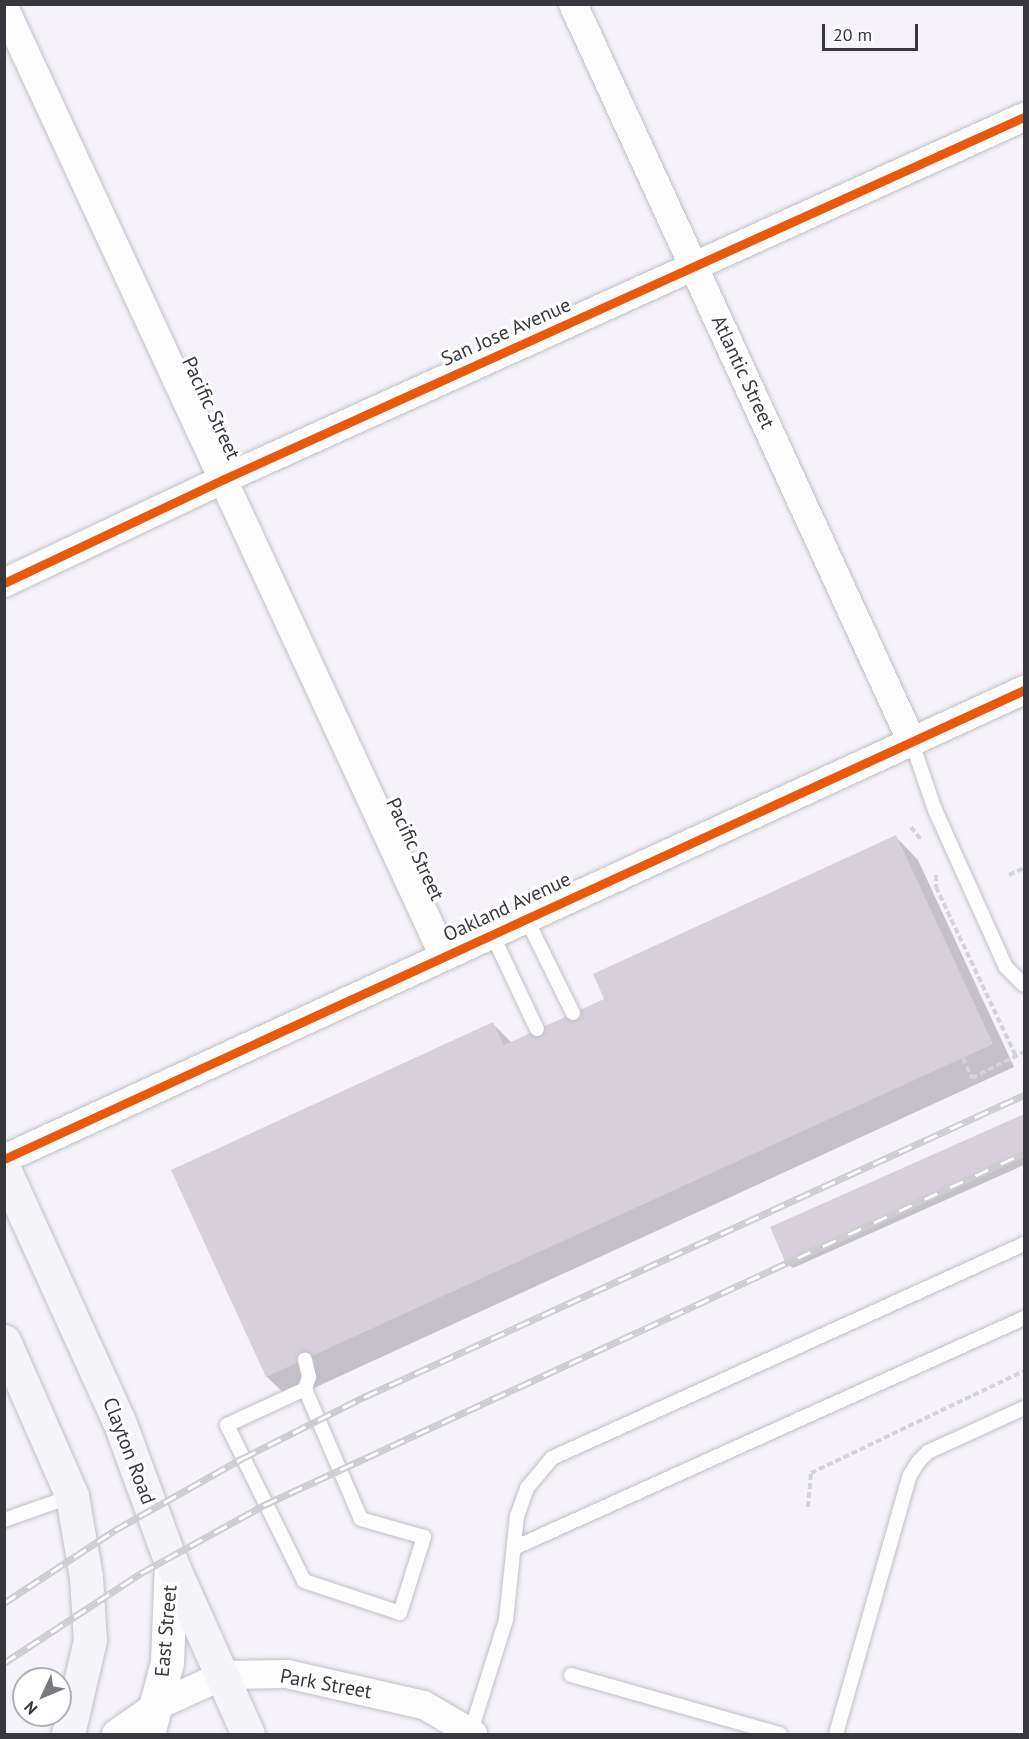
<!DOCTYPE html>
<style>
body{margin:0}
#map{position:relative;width:1029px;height:1739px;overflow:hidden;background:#f5f2fa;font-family:"PT Sans",sans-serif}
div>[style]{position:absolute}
.shadow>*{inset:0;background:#0003}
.building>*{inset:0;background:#d7d0da}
.path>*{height:4px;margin-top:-2px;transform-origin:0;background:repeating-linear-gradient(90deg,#d4d3d6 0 6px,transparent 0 9px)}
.roads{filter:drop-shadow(0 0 2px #c2c0c6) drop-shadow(0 0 2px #c2c0c6)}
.service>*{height:14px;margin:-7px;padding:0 7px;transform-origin:7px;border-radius:7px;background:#fefdfe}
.minor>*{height:28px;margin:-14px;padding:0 14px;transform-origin:14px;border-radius:14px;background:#fefdfe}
.secondary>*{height:33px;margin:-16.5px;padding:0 16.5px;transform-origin:16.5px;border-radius:16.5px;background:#fefdfe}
.primary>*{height:33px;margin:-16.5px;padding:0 16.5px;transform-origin:16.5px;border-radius:16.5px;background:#f5f5f9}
.rail>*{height:7px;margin-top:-3.5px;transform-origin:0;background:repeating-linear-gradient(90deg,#fff 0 14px,#cdcccf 0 28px);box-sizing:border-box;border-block:2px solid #cdcccf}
.cycleway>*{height:9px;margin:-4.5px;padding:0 4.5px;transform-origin:4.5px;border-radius:4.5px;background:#e8590c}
span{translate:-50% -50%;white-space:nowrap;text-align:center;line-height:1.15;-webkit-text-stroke:6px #fff;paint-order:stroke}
.street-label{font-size:20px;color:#39373e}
.frame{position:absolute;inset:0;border:6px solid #39373e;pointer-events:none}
.north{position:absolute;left:12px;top:1667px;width:60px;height:60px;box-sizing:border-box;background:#fff;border:2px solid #b0afb2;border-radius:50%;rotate:226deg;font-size:16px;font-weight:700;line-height:24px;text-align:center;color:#39373e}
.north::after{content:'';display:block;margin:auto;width:21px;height:27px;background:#7b7880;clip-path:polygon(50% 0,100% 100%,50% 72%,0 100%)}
.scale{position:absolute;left:822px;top:24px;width:96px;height:27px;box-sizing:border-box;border:3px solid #39373e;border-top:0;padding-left:8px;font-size:18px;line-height:21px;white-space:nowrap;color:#39373e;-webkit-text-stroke:4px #fff;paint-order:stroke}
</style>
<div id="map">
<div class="shadow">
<div style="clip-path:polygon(896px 837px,918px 860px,1014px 1067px,290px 1399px,267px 1377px,173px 1170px,493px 1024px,512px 1043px,606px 1000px)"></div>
<div style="clip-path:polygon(1024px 1115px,1024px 1165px,793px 1268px,787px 1263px,772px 1228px)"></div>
</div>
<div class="building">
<div style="clip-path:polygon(896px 835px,993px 1044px,266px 1377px,171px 1170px,493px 1022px,504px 1045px,604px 999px,593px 974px)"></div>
<div style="clip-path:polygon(1024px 1114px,1024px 1157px,786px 1264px,770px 1227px)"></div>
</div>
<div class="path">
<div style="left:911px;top:827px;width:18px;rotate:52deg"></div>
<div style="left:936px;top:875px;width:12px;rotate:90deg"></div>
<div style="left:936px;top:887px;width:187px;rotate:64.7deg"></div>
<div style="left:1009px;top:875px;width:17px;rotate:-25deg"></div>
<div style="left:963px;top:1058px;width:22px;rotate:66deg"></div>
<div style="left:972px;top:1078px;width:58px;rotate:-26.6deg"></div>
<div style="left:808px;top:1507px;width:34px;rotate:-85deg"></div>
<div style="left:811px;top:1473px;width:236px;rotate:-25.6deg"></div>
</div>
<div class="roads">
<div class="service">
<div style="left:911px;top:740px;width:74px;rotate:71.1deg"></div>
<div style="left:935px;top:810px;width:172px;rotate:65.7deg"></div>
<div style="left:1006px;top:967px;width:25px;rotate:45deg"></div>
<div style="left:526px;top:918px;width:106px;rotate:63.7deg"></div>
<div style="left:492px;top:934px;width:105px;rotate:64.7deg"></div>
<div style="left:305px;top:1389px;width:86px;rotate:155.2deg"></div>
<div style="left:227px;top:1425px;width:174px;rotate:63.7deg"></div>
<div style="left:304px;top:1581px;width:101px;rotate:18.4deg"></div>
<div style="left:400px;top:1613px;width:80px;rotate:-72.5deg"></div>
<div style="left:424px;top:1537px;width:66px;rotate:-164.1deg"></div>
<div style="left:361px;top:1519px;width:142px;rotate:-113.3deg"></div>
<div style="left:305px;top:1389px;width:13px;rotate:-72deg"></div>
<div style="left:309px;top:1377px;width:18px;rotate:-103deg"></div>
<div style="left:4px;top:1520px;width:72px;rotate:-19.4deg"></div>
<div style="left:514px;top:1548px;width:559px;rotate:-24.27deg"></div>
<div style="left:571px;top:1675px;width:217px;rotate:15.8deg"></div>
<div style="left:470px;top:1734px;width:120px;rotate:-72.5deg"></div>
<div style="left:506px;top:1620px;width:105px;rotate:-84deg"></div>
<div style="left:517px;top:1516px;width:30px;rotate:-70deg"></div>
<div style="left:527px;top:1488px;width:39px;rotate:-50deg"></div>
<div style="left:552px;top:1458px;width:518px;rotate:-24.39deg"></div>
<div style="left:836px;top:1734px;width:269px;rotate:-74.1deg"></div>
<div style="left:910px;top:1475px;width:15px;rotate:-58deg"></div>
<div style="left:918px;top:1462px;width:14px;rotate:-45deg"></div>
<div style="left:928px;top:1452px;width:106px;rotate:-24.6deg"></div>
</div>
<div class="minor">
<div style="left:573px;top:4px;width:810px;rotate:65.33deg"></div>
<div style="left:4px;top:7px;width:1046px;rotate:65.13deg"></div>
<div style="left:4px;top:583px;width:243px;rotate:-25.3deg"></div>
<div style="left:224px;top:479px;width:878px;rotate:-24.35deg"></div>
<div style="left:4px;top:1159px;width:1123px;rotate:-24.69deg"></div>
<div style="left:116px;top:1734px;width:49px;rotate:-35deg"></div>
<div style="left:156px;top:1706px;width:75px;rotate:-24.5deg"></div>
<div style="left:224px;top:1675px;width:63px;rotate:-0.9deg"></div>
<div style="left:287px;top:1674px;width:140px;rotate:12.8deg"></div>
<div style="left:424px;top:1705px;width:57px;rotate:30.6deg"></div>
</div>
<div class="secondary">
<div style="left:148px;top:1734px;width:74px;rotate:-75.2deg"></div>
<div style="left:167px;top:1662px;width:100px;rotate:-87.7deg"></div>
</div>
<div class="primary">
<div style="left:4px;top:1169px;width:277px;rotate:65.5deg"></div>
<div style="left:119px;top:1421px;width:150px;rotate:69.8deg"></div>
<div style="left:171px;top:1562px;width:188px;rotate:65.9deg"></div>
<div style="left:4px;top:1341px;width:169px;rotate:66.3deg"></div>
<div style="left:72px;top:1496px;width:82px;rotate:80.2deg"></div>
<div style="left:86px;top:1577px;width:63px;rotate:86.4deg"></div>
<div style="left:90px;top:1640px;width:97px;rotate:103.2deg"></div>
</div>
</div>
<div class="rail">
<div style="left:4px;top:1603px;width:133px;rotate:-33.3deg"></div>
<div style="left:115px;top:1530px;width:147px;rotate:-29.4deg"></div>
<div style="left:243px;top:1458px;width:136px;rotate:-26.8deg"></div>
<div style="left:364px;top:1397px;width:726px;rotate:-24.59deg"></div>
<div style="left:4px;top:1663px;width:164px;rotate:-33.3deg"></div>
<div style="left:141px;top:1573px;width:141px;rotate:-28.9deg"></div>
<div style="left:264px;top:1505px;width:838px;rotate:-24.85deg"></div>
</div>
<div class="cycleway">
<div style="left:4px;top:583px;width:243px;rotate:-25.3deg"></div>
<div style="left:224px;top:479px;width:878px;rotate:-24.35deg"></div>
<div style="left:4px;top:1159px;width:1123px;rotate:-24.69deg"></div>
</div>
<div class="street-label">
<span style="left:506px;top:332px;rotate:-24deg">San Jose Avenue</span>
<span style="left:743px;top:372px;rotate:65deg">Atlantic Street</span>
<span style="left:211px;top:408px;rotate:65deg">Pacific Street</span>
<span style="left:415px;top:849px;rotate:65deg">Pacific Street</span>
<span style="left:507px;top:907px;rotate:-25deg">Oakland Avenue</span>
<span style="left:129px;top:1451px;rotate:69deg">Clayton Road</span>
<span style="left:166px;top:1631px;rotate:-85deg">East Street</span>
<span style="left:326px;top:1684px;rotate:10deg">Park Street</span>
</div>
<div class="frame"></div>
<div class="north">N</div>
<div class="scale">20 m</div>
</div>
